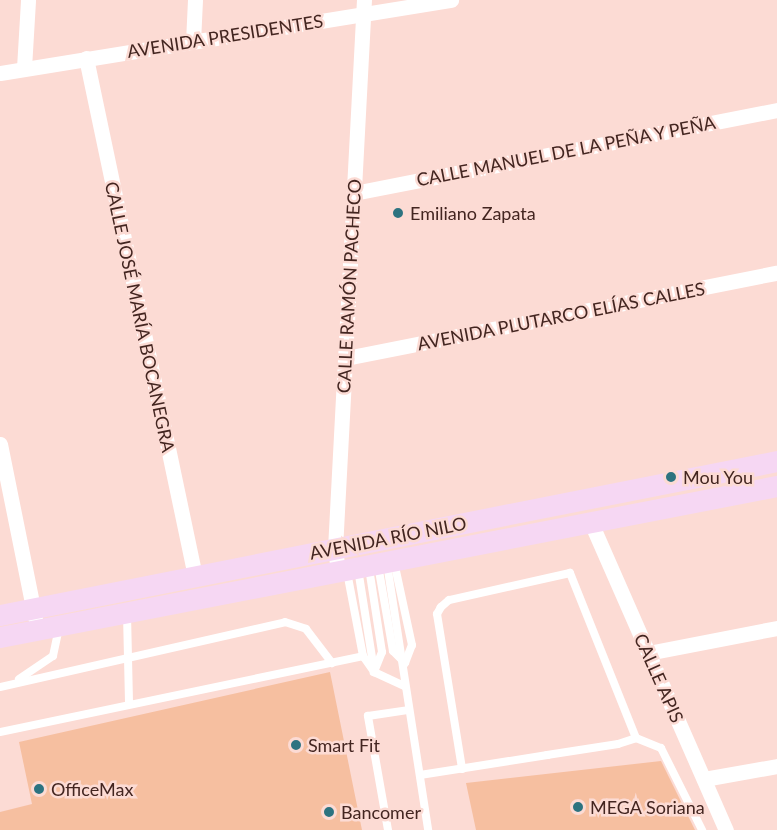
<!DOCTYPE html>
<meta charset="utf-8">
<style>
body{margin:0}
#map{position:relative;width:777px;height:830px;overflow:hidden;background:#fcdbd4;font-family:Lato,sans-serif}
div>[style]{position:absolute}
.building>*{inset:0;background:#f6bfa0}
.service>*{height:8px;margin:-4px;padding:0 4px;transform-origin:4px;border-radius:4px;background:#fff}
.minor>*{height:15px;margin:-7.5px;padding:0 7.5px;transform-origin:7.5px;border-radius:7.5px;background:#fff}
.secondary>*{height:21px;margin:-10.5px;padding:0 10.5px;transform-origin:10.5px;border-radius:10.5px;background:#f6d7f3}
.dots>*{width:16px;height:16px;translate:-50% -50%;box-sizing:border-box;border:3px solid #fcdbd4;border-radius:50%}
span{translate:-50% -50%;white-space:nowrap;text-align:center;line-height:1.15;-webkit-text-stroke:5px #fcdbd4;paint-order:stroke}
.street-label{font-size:18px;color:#432520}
.poi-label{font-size:18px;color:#432520}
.left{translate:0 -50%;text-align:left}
</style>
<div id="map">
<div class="building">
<div style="clip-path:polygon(330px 672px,362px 830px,0 830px,0 812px,32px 804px,19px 742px)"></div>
<div style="clip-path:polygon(661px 761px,695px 830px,476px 830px,466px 783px)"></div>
</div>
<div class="service">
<div style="left:387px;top:564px;width:269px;rotate:81.2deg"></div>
<div style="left:378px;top:565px;width:87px;rotate:80.1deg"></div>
<div style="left:393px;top:651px;width:17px;rotate:45deg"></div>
<div style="left:405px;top:663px;width:19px;rotate:-69deg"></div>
<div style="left:412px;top:645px;width:85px;rotate:-102.2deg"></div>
<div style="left:369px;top:568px;width:85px;rotate:81.2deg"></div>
<div style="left:382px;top:652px;width:22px;rotate:112deg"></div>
<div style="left:358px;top:569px;width:102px;rotate:81deg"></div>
<div style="left:347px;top:572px;width:86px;rotate:79.2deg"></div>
<div style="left:363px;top:656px;width:19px;rotate:55deg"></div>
<div style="left:374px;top:672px;width:33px;rotate:25deg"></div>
<div style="left:127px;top:614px;width:89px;rotate:88.7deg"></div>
<div style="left:19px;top:679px;width:41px;rotate:-34.1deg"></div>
<div style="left:53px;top:656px;width:30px;rotate:-78deg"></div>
<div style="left:0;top:687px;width:292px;rotate:-12.8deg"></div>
<div style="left:285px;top:622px;width:22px;rotate:18deg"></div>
<div style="left:306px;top:629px;width:43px;rotate:52.6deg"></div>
<div style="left:0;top:732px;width:371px;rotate:-11.8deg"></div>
<div style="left:636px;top:738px;width:27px;rotate:22deg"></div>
<div style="left:661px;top:748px;width:92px;rotate:63.4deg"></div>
<div style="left:420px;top:775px;width:129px;rotate:-8.9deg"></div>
<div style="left:547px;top:755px;width:72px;rotate:-8.8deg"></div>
<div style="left:618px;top:744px;width:19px;rotate:-18deg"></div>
<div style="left:636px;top:738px;width:178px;rotate:-111.8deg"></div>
<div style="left:570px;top:573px;width:124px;rotate:167.4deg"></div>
<div style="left:449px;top:600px;width:11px;rotate:139deg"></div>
<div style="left:441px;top:607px;width:8px;rotate:120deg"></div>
<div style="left:437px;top:614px;width:157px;rotate:80.8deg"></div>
<div style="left:388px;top:830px;width:116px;rotate:-100deg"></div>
<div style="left:368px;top:716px;width:40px;rotate:-8.5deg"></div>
</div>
<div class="minor">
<div style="left:193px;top:42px;width:42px;rotate:-87.3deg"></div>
<div style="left:86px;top:58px;width:529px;rotate:78.12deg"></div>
<div style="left:24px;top:68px;width:68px;rotate:-86.6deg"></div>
<div style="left:0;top:73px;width:457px;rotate:-9.2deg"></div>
<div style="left:354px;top:193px;width:431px;rotate:-11.1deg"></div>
<div style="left:346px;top:358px;width:439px;rotate:-11.2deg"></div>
<div style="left:0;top:444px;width:177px;rotate:78.6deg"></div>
<div style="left:592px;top:525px;width:333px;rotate:66.3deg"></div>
<div style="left:338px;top:572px;width:23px;rotate:-97deg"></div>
<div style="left:335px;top:549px;width:550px;rotate:-86.98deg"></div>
<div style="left:648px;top:653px;width:131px;rotate:-11deg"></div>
<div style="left:704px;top:779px;width:74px;rotate:-10.1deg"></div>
</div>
<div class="secondary">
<div style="left:0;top:615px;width:792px;rotate:-11.21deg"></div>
<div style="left:0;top:637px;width:792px;rotate:-11deg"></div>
</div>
<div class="dots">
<div style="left:398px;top:213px;background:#2d7380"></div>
<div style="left:671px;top:477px;background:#2d7380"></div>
<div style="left:296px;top:745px;background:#2d7380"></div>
<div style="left:39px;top:789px;background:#2d7380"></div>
<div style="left:578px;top:807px;background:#2d7380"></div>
<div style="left:329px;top:812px;background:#2d7380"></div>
</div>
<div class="street-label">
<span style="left:225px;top:36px;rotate:-9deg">AVENIDA PRESIDENTES</span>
<span style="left:566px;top:151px;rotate:-11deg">CALLE MANUEL DE LA PEÑA Y PEÑA</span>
<span style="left:349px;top:286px;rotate:-87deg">CALLE RAMÓN PACHECO</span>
<span style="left:561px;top:316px;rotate:-11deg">AVENIDA PLUTARCO ELÍAS CALLES</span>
<span style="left:140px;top:317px;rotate:78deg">CALLE JOSÉ MARÍA BOCANEGRA</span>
<span style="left:388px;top:538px;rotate:-11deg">AVENIDA RÍO NILO</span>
<span style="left:659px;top:678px;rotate:66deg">CALLE APIS</span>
</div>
<div class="poi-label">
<span class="left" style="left:410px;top:213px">Emiliano Zapata</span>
<span class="left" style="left:683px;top:477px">Mou You</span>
<span class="left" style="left:308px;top:745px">Smart Fit</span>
<span class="left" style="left:51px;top:789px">OfficeMax</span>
<span class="left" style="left:590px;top:807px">MEGA Soriana</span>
<span class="left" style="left:341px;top:812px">Bancomer</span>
</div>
</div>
